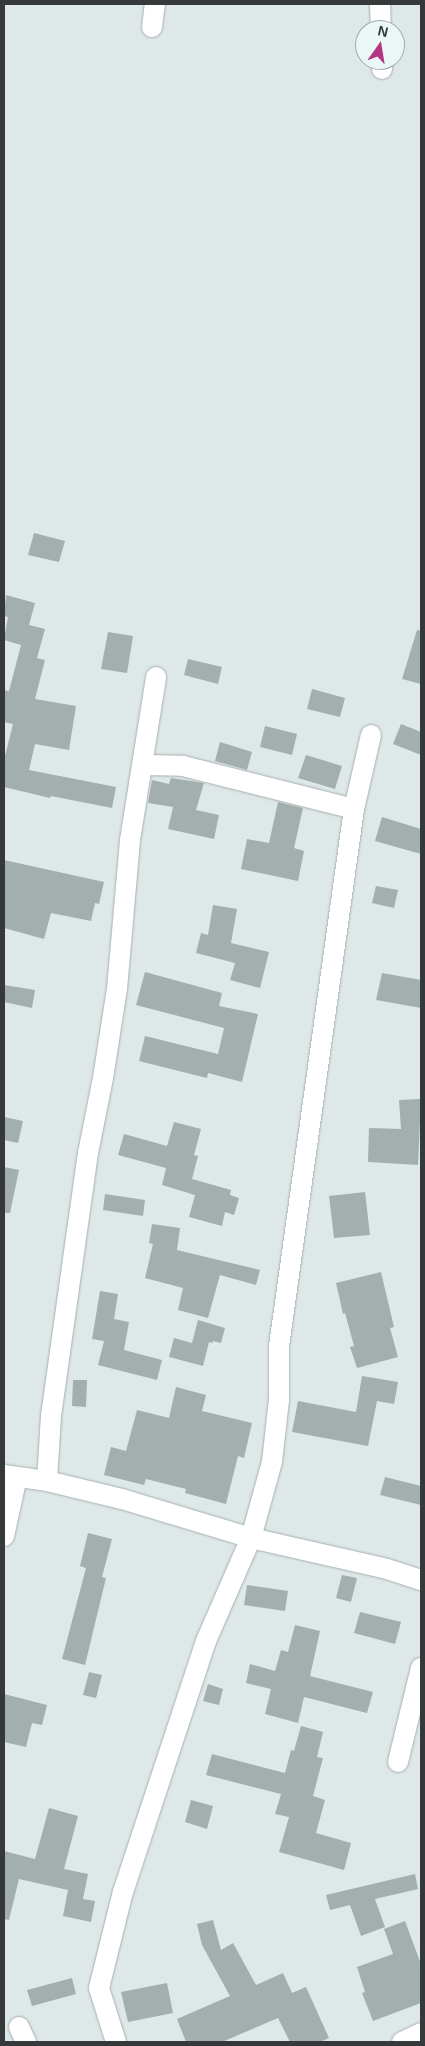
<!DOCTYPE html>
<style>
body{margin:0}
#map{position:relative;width:425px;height:2046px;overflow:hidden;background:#dee8e8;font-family:Helvetica,sans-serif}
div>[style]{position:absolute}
.building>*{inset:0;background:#a3aeae}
.roads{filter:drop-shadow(0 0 1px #a6b0b0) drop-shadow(0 0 1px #a6b0b0)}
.minor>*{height:20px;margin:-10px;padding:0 10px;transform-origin:10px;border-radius:10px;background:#fff}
span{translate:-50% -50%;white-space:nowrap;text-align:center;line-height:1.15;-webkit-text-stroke:5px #ebf6f6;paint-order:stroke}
.frame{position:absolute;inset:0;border:5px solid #353939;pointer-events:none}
.north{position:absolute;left:355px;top:20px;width:50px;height:50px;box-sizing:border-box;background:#ebf6f6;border:1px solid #a2aaaa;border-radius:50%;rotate:13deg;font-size:14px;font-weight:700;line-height:20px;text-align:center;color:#353939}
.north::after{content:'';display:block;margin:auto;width:18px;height:22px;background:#b43583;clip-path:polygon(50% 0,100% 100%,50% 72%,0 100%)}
</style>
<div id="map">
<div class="building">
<div style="clip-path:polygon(34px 533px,65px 541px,59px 562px,28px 555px)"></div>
<div style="clip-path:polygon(6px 595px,35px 603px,29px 625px,45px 629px,37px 658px,45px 660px,35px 699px,76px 706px,69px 750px,35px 744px,29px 770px,116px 787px,112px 808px,51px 796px,50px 798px,4px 787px,4px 760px,13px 724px,4px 722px,4px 690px,9px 691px,21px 645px,4px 640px,8px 617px,4px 616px)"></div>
<div style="clip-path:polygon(417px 630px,421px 631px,421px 684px,402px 679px)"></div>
<div style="clip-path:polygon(108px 632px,133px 636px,127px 673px,101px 669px)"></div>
<div style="clip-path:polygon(188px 659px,222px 667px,218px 684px,184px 675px)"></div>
<div style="clip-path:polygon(312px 689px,345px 698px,340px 717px,307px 709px)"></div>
<div style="clip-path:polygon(401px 724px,421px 732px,421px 755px,393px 744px)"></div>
<div style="clip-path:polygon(265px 726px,297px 734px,292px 755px,260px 747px)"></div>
<div style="clip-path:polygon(220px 742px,252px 752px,247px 770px,215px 761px)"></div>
<div style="clip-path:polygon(306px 755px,342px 766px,335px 789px,298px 778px)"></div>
<div style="clip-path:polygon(171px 778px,204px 783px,196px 810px,219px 815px,214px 839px,168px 829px,173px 807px,148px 803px,152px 780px,169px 784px)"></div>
<div style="clip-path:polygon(278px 802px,303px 808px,294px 848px,304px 851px,298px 881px,241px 869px,247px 839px,269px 843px)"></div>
<div style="clip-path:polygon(382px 817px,421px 829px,421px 854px,375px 841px)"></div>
<div style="clip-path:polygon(4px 860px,104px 882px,99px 904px,95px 903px,91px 921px,51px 913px,44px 939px,4px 928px)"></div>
<div style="clip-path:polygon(376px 886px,398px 890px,394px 908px,372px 903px)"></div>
<div style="clip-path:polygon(213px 905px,237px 909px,231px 943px,269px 952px,260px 988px,230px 980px,235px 963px,196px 953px,201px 933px,208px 935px)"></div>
<div style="clip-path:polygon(145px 972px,222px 993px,219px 1006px,258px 1014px,242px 1082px,208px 1073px,207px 1078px,139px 1061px,145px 1036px,218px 1054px,224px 1028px,136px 1005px)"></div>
<div style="clip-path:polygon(382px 973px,421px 980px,421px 1008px,376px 1000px)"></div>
<div style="clip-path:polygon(4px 985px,35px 990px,32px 1008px,4px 1002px)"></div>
<div style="clip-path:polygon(421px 1099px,418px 1165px,368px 1162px,369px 1128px,401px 1129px,399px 1100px)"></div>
<div style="clip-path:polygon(4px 1117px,23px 1121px,18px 1143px,4px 1140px)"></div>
<div style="clip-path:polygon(174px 1122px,201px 1129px,194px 1155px,198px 1156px,192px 1179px,231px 1190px,230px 1195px,239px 1198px,234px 1215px,225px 1212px,222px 1226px,189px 1217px,195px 1195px,162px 1185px,166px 1168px,118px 1155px,124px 1134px,167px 1146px)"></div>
<div style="clip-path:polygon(4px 1167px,19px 1170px,10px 1213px,4px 1213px)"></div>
<div style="clip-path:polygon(365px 1192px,370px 1235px,334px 1238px,329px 1196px)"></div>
<div style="clip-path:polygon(105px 1194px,145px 1200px,143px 1216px,103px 1210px)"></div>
<div style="clip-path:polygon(152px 1224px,180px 1228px,177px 1250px,260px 1270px,256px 1285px,220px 1275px,208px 1318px,178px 1310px,183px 1288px,145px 1278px,153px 1244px,149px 1243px)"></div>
<div style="clip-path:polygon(381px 1272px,394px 1327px,390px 1328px,398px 1357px,357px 1368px,350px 1347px,354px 1346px,345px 1313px,343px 1314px,336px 1283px)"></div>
<div style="clip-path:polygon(100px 1291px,118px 1294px,114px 1319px,129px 1322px,124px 1350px,162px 1360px,157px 1380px,98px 1365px,104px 1341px,92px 1339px)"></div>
<div style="clip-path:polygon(198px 1320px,225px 1328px,221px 1343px,213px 1341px,212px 1343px,209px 1342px,203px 1366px,169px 1357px,174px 1338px,192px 1343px)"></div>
<div style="clip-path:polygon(362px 1376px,398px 1382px,394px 1404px,377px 1401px,368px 1446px,292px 1432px,298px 1401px,356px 1412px)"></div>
<div style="clip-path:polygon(73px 1380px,87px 1380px,86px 1407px,72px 1406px)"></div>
<div style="clip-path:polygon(176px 1387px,206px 1395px,202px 1411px,252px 1423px,244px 1458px,238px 1456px,226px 1504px,185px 1493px,186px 1489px,146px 1479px,144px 1485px,104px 1475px,111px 1447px,126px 1451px,137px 1410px,169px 1418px)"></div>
<div style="clip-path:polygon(385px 1477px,421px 1486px,421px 1505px,380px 1495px)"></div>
<div style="clip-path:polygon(88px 1533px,112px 1539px,102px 1577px,106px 1578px,85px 1665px,62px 1659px,86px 1568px,80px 1566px)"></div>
<div style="clip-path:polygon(342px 1575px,357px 1578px,351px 1602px,336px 1598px)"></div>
<div style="clip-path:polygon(247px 1585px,288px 1591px,285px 1611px,244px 1605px)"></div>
<div style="clip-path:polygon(360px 1612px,401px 1622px,395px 1644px,354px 1633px)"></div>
<div style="clip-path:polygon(295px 1625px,320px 1631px,310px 1676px,373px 1692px,367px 1713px,304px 1697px,298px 1723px,265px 1714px,271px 1689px,246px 1683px,250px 1664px,275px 1671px,281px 1650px,288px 1652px)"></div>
<div style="clip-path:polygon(89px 1672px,102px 1675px,96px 1698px,83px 1695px)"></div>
<div style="clip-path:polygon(208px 1684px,223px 1689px,219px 1705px,203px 1701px)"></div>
<div style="clip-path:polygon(4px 1694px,47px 1705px,42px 1725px,32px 1723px,26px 1747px,4px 1742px)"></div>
<div style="clip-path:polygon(301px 1726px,323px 1732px,317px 1757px,323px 1758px,313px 1796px,325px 1800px,316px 1833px,351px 1843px,344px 1870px,279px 1852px,289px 1817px,275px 1814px,281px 1794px,206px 1775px,212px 1754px,285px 1773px,291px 1750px,294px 1751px)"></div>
<div style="clip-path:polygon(191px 1800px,213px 1806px,207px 1829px,185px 1822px)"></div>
<div style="clip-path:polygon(49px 1808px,78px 1816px,64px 1869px,88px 1874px,83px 1899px,95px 1901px,91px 1922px,63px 1916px,68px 1890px,19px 1879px,9px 1920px,4px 1919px,4px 1851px,35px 1859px)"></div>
<div style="clip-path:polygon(415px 1874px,418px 1889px,375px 1899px,385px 1927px,361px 1936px,350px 1905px,330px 1910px,326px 1895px)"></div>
<div style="clip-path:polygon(213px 1920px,221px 1950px,233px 1943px,256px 1985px,283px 1973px,292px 1993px,306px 1987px,329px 2038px,320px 2042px,290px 2042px,278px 2018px,222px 2042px,186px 2042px,177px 2019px,230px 1996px,202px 1945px,197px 1924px)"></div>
<div style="clip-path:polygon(405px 1921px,421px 1964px,421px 2003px,373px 2021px,362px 1993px,365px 1992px,357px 1967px,393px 1954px,384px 1929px)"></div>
<div style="clip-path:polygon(72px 1978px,76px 1994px,32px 2006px,27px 1990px)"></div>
<div style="clip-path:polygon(167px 1983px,173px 2013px,128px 2022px,121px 1992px)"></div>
</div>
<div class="roads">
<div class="minor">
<div style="left:380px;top:4px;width:26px;rotate:88deg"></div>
<div style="left:152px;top:27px;width:23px;rotate:-83deg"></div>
<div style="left:382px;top:60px;width:9px;rotate:90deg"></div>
<div style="left:144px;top:765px;width:39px;rotate:1deg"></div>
<div style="left:183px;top:766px;width:176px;rotate:14.1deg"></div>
<div style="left:4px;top:1475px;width:43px;rotate:7.9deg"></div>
<div style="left:47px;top:1481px;width:77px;rotate:13.5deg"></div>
<div style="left:122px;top:1499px;width:135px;rotate:16.8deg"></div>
<div style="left:251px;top:1538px;width:139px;rotate:12.8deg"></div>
<div style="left:387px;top:1569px;width:36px;rotate:18deg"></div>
<div style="left:47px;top:1481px;width:65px;rotate:-86.5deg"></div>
<div style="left:51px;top:1416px;width:266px;rotate:-82deg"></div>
<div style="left:88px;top:1153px;width:76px;rotate:-78.7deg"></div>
<div style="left:103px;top:1078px;width:90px;rotate:-81.1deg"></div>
<div style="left:117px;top:989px;width:150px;rotate:-85deg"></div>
<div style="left:130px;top:840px;width:165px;rotate:-80.9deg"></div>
<div style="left:4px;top:1536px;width:60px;rotate:-77.6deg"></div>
<div style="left:398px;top:1762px;width:97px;rotate:-76.3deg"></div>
<div style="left:19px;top:2027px;width:17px;rotate:65deg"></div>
<div style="left:116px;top:2042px;width:57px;rotate:-107.5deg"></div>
<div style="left:99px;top:1988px;width:99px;rotate:-76deg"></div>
<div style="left:123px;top:1892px;width:264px;rotate:-71.7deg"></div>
<div style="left:206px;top:1641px;width:112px;rotate:-66.4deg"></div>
<div style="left:251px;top:1538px;width:79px;rotate:-74.6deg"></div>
<div style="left:272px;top:1462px;width:62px;rotate:-83.6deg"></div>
<div style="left:279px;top:1400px;width:54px;rotate:-90deg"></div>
<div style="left:279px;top:1346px;width:542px;rotate:-82.05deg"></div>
<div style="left:354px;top:809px;width:76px;rotate:-77.1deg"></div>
<div style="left:402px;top:2042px;width:21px;rotate:-25deg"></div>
</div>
</div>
<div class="frame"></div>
<div class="north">N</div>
</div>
